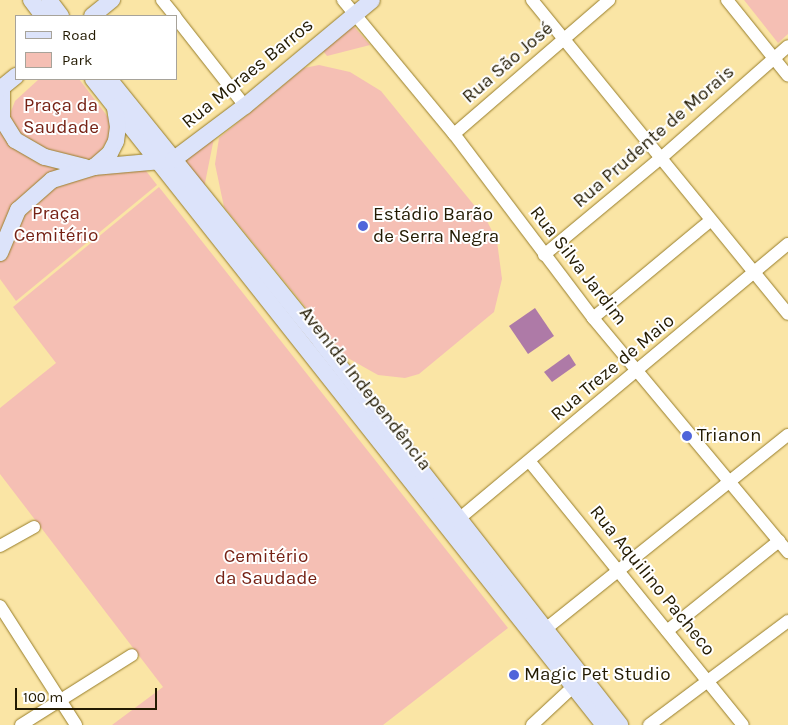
<!DOCTYPE html>
<meta charset="utf-8">
<style>
body{margin:0}
#map{position:relative;width:788px;height:725px;overflow:hidden;background:#fae5a5;font-family:Karla,sans-serif}
div>[style]{position:absolute}
.green>*{inset:0;background:#f5bfb4}
.water>*{inset:0;background:#ae7aa7}
.roads{filter:drop-shadow(0 0 1px #977d2a) drop-shadow(0 0 1px #977d2a)}
.minor>*{height:12px;margin:-6px;padding:0 6px;transform-origin:6px;border-radius:6px;background:#fff}
.major>*{height:16px;margin:-8px;padding:0 8px;transform-origin:8px;border-radius:8px;background:#dce3fa}
.dots>*{width:14px;height:14px;translate:-50% -50%;box-sizing:border-box;border:2px solid #fff;border-radius:50%}
span{translate:-50% -50%;white-space:nowrap;text-align:center;line-height:1.15;-webkit-text-stroke:4px #fff;paint-order:stroke}
.street-label{font-size:19px;color:#221a02}
.park-label{font-size:19px;color:#762215}
.poi-label{font-size:19px;color:#221a02}
.left{translate:0 -50%;text-align:left}
.legend{position:absolute;left:15px;top:15px;width:162px;height:65px;box-sizing:border-box;background:#fff;border:1px solid #a7a39a;margin:0;padding:6px 9px;list-style:none;font-size:15px;color:#221a02}
.legend li{display:flex;align-items:center;gap:10px;height:25px}
.legend b{width:25px;border:1px solid #a7a39a}
.scale{position:absolute;left:15px;top:688px;width:142px;height:22px;box-sizing:border-box;border:2px solid #221a02;border-top:0;padding-left:6px;font-size:15px;line-height:18px;white-space:nowrap;color:#221a02;-webkit-text-stroke:4px #fff;paint-order:stroke}
</style>
<div id="map">
<div class="green">
<div style="clip-path:polygon(744px 0,788px 0,788px 34px,778px 43px)"></div>
<div style="clip-path:polygon(350px 22px,370px 45px,327px 56px,320px 47px)"></div>
<div style="clip-path:polygon(319px 65px,350px 72px,381px 91px,487px 221px,497px 241px,502px 279px,494px 312px,419px 374px,405px 378px,378px 375px,346px 357px,224px 207px,215px 164px,219px 138px,304px 68px)"></div>
<div style="clip-path:polygon(39px 79px,79px 79px,105px 113px,110px 121px,109px 138px,95px 159px,82px 159px,44px 150px,15px 131px,10px 114px,15px 101px)"></div>
<div style="clip-path:polygon(0 128px,58px 168px,0 234px)"></div>
<div style="clip-path:polygon(215px 133px,204px 188px,181px 158px)"></div>
<div style="clip-path:polygon(143px 167px,157px 185px,16px 301px,0 279px,0 261px,16px 225px,35px 198px,71px 178px)"></div>
<div style="clip-path:polygon(159px 187px,508px 628px,383px 725px,112px 725px,163px 687px,0 474px,0 408px,56px 363px,13px 307px)"></div>
</div>
<div class="water">
<div style="clip-path:polygon(535px 308px,554px 336px,528px 354px,509px 326px)"></div>
<div style="clip-path:polygon(569px 354px,576px 365px,552px 382px,544px 372px)"></div>
</div>
<div class="roads">
<div class="minor">
<div style="left:162px;top:0;width:21px;rotate:51deg"></div>
<div style="left:343px;top:0;width:174px;rotate:50.4deg"></div>
<div style="left:454px;top:134px;width:231px;rotate:52.9deg"></div>
<div style="left:593px;top:318px;width:305px;rotate:50.2deg"></div>
<div style="left:532px;top:0;width:405px;rotate:50.8deg"></div>
<div style="left:727px;top:0;width:97px;rotate:51.2deg"></div>
<div style="left:176px;top:18px;width:112px;rotate:51.9deg"></div>
<div style="left:454px;top:134px;width:205px;rotate:-40.8deg"></div>
<div style="left:544px;top:255px;width:152px;rotate:-39.7deg"></div>
<div style="left:661px;top:158px;width:169px;rotate:-41.4deg"></div>
<div style="left:593px;top:318px;width:153px;rotate:-39.7deg"></div>
<div style="left:530px;top:462px;width:338px;rotate:51deg"></div>
<div style="left:460px;top:518px;width:427px;rotate:-39.9deg"></div>
<div style="left:0;top:546px;width:39px;rotate:-29deg"></div>
<div style="left:0;top:606px;width:141px;rotate:57.4deg"></div>
<div style="left:667px;top:631px;width:144px;rotate:-38.8deg"></div>
<div style="left:538px;top:635px;width:320px;rotate:-38.7deg"></div>
<div style="left:21px;top:725px;width:131px;rotate:-32.2deg"></div>
<div style="left:532px;top:725px;width:57px;rotate:-42.9deg"></div>
<div style="left:649px;top:725px;width:174px;rotate:-36.8deg"></div>
</div>
<div class="major">
<div style="left:31px;top:0;width:20px;rotate:53deg"></div>
<div style="left:49px;top:0;width:20px;rotate:53deg"></div>
<div style="left:92px;top:16px;width:26px;rotate:-39deg"></div>
<div style="left:93px;top:79px;width:824px;rotate:51.66deg"></div>
<div style="left:109px;top:79px;width:338px;rotate:51.1deg"></div>
<div style="left:321px;top:342px;width:486px;rotate:52deg"></div>
<div style="left:2px;top:87px;width:32px;rotate:90deg"></div>
<div style="left:2px;top:119px;width:25px;rotate:58deg"></div>
<div style="left:15px;top:140px;width:34px;rotate:30deg"></div>
<div style="left:45px;top:157px;width:41px;rotate:14deg"></div>
<div style="left:0;top:89px;width:21px;rotate:-39deg"></div>
<div style="left:94px;top:167px;width:21px;rotate:-41deg"></div>
<div style="left:110px;top:153px;width:13px;rotate:-63deg"></div>
<div style="left:116px;top:141px;width:14px;rotate:-82deg"></div>
<div style="left:118px;top:127px;width:19px;rotate:-99deg"></div>
<div style="left:0;top:253px;width:47px;rotate:-67.3deg"></div>
<div style="left:18px;top:210px;width:45px;rotate:-41.4deg"></div>
<div style="left:52px;top:180px;width:44px;rotate:-17.2deg"></div>
<div style="left:94px;top:167px;width:79px;rotate:-5.1deg"></div>
<div style="left:173px;top:160px;width:90px;rotate:-36.9deg"></div>
<div style="left:245px;top:106px;width:165px;rotate:-39.8deg"></div>
</div>
</div>
<div class="dots">
<div style="left:363px;top:226px;background:#4f65da"></div>
<div style="left:687px;top:436px;background:#4f65da"></div>
<div style="left:514px;top:675px;background:#4f65da"></div>
</div>
<div class="street-label">
<span style="left:508px;top:63px;rotate:-41deg">Rua São José</span>
<span style="left:248px;top:74px;rotate:-39deg">Rua Moraes Barros</span>
<span style="left:654px;top:137px;rotate:-41deg">Rua Prudente de Morais</span>
<span style="left:578px;top:266px;rotate:52deg">Rua Silva Jardim</span>
<span style="left:613px;top:368px;rotate:-40deg">Rua Treze de Maio</span>
<span style="left:365px;top:389px;rotate:52deg">Avenida Independência</span>
<span style="left:652px;top:581px;rotate:51deg">Rua Aquilino Pacheco</span>
</div>
<div class="park-label">
<span style="left:61px;top:117px">Praça da<br>Saudade</span>
<span style="left:56px;top:225px">Praça<br>Cemitério</span>
<span style="left:266px;top:568px">Cemitério<br>da Saudade</span>
</div>
<div class="poi-label">
<span class="left" style="left:373px;top:226px">Estádio Barão<br>de Serra Negra</span>
<span class="left" style="left:697px;top:436px">Trianon</span>
<span class="left" style="left:524px;top:675px">Magic Pet Studio</span>
</div>
<ul class="legend">
<li><b style="height:6px;background:#dce3fa"></b>Road</li>
<li><b style="height:14px;background:#f5bfb4"></b>Park</li>
</ul>
<div class="scale">100 m</div>
</div>
